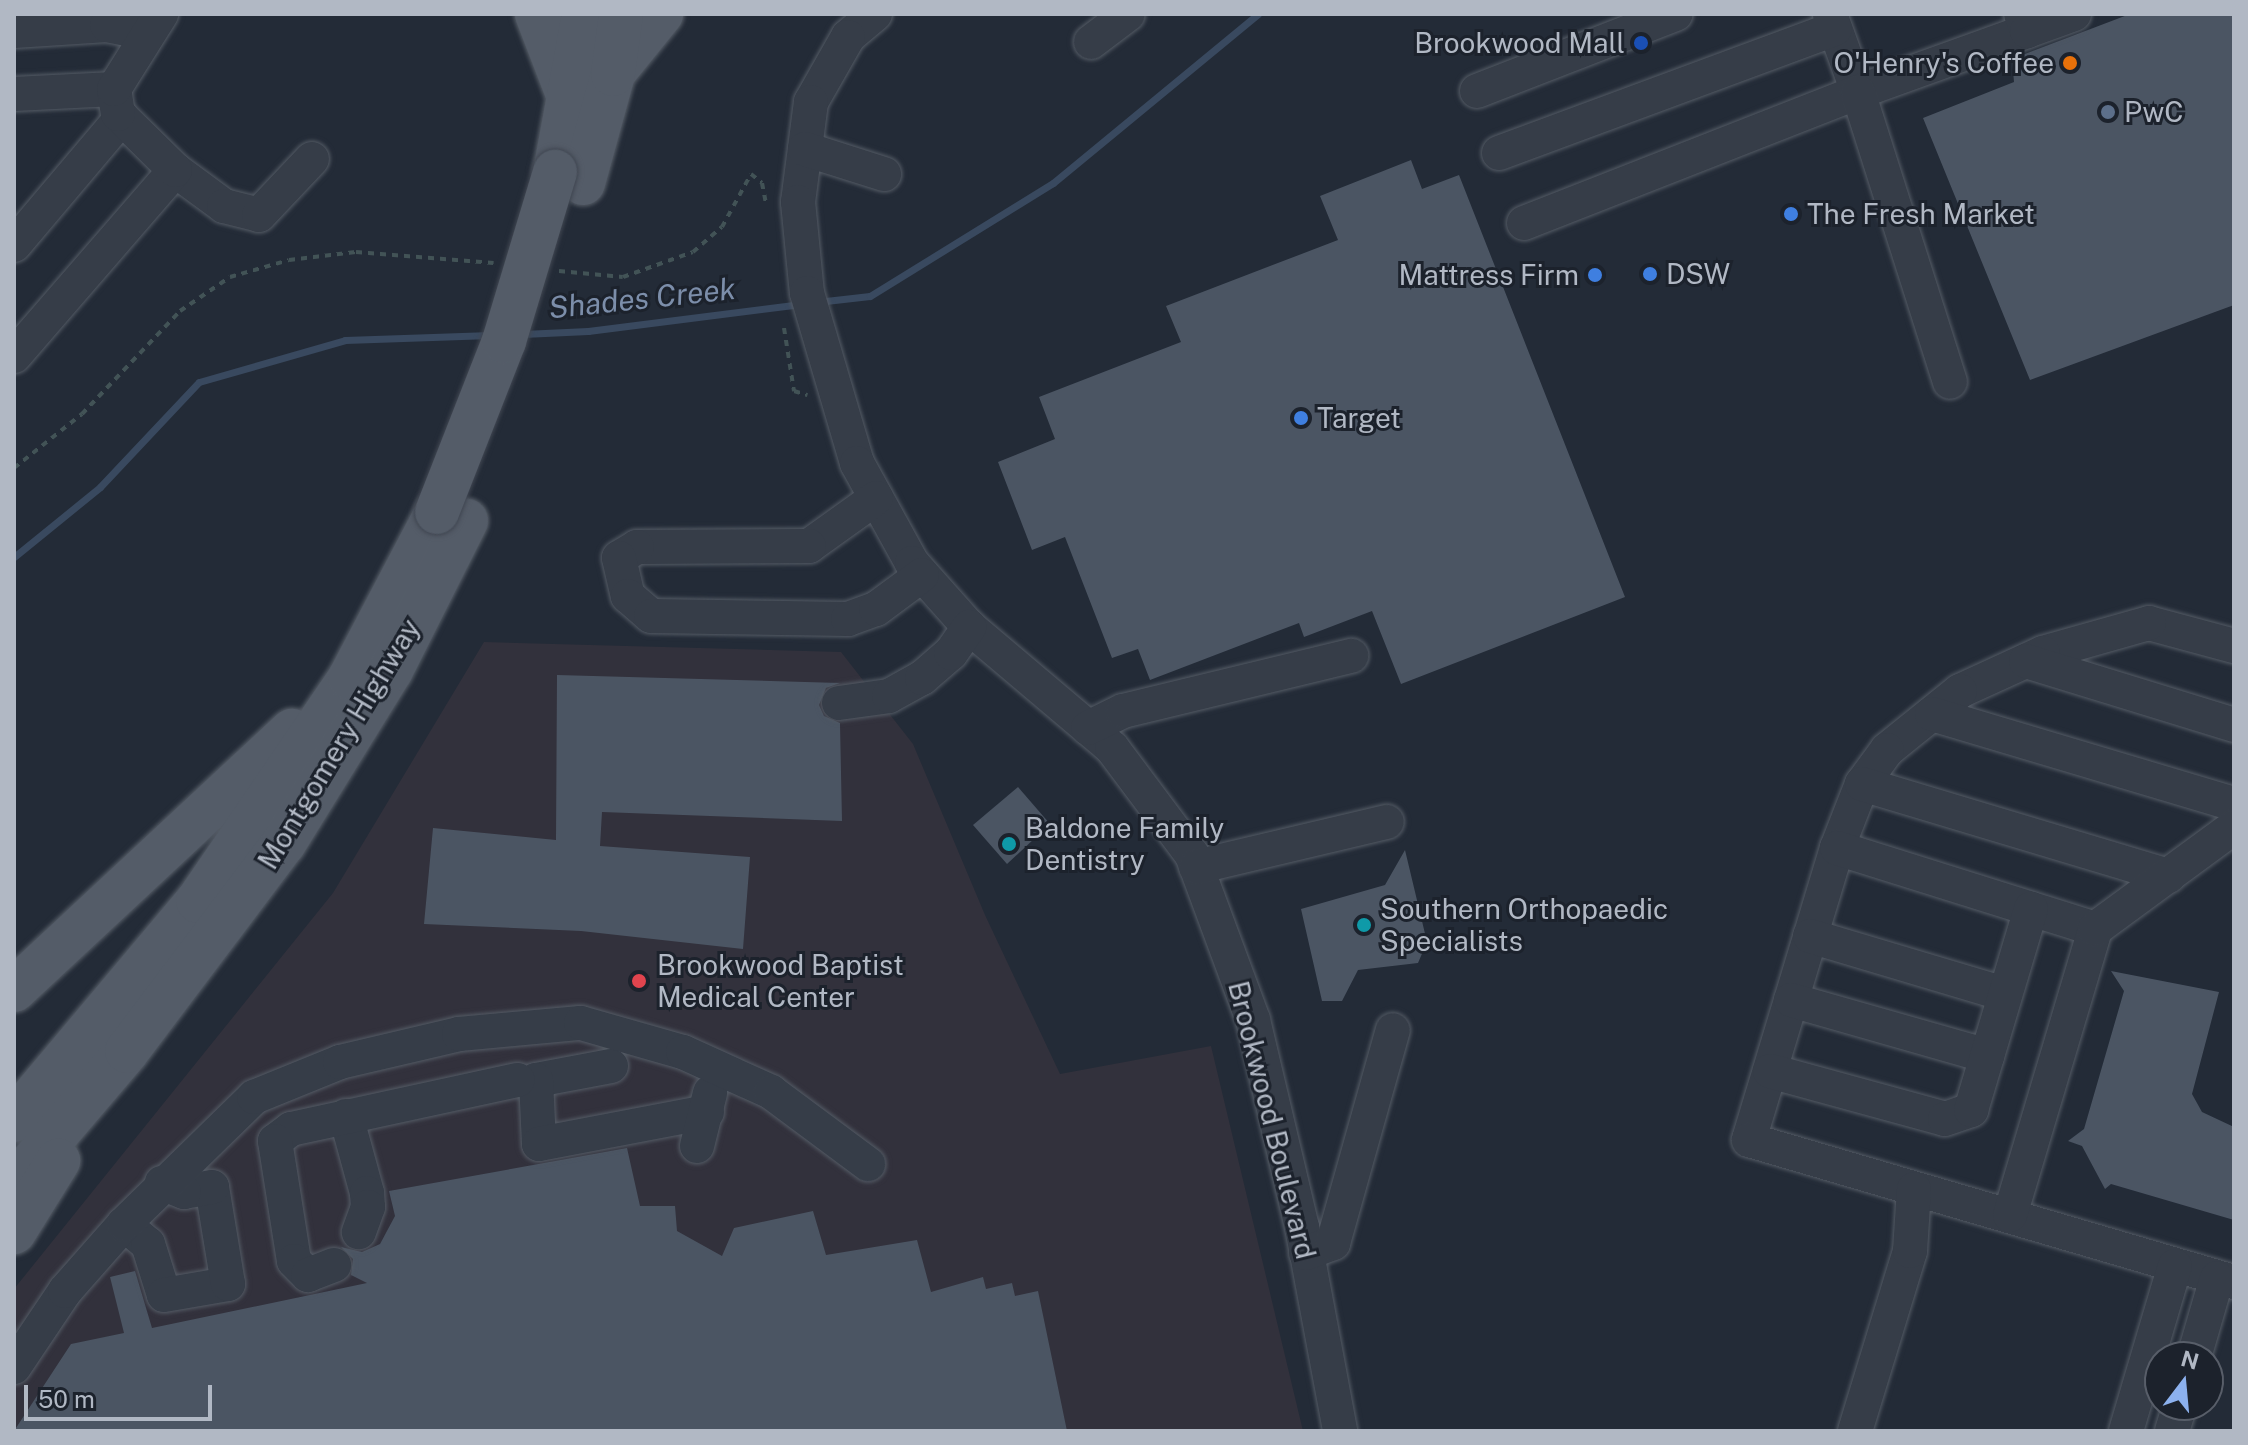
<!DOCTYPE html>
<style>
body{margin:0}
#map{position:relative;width:2248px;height:1445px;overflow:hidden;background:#232b37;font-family:"Public Sans",sans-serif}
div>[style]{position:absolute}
.medical>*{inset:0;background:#32313c}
.stream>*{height:7px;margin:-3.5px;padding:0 3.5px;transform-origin:3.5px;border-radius:3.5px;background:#39495f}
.building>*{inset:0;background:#4b5563}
.path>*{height:4px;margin-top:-2px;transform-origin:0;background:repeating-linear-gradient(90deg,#425356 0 6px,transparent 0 12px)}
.roads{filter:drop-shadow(0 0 2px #545b65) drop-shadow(0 0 2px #545b65)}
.minor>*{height:34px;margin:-17px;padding:0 17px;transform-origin:17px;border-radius:17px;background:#363d48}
.major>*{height:44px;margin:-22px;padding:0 22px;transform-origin:22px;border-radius:22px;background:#545c68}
.bridges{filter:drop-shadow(0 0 2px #404651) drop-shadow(0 0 2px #404651)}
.major-bridge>*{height:44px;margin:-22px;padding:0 22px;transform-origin:22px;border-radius:22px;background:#545c68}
.dots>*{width:22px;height:22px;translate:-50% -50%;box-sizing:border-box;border:4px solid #1c222c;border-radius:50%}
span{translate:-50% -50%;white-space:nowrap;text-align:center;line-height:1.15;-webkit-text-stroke:6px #1c222c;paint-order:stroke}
.poi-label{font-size:28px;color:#b1b8c4}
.right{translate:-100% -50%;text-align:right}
.left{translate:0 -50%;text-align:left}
.street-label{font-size:28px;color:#b1b8c4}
.water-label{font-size:30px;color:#7c8eaa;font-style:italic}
.frame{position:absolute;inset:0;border:16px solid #b1b8c4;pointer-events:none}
.north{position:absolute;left:2144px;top:1341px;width:80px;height:80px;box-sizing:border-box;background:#1c222c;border:2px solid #585e69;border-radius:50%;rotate:16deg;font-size:22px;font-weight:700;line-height:32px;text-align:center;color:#b1b8c4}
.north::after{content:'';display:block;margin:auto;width:28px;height:36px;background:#8cb1ee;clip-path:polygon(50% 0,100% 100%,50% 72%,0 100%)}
.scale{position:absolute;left:24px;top:1385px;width:188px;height:36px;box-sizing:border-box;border:4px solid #b1b8c4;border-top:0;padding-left:10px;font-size:24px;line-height:28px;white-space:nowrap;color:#b1b8c4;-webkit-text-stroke:6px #1c222c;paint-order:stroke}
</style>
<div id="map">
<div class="medical">
<div style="clip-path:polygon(484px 642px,841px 652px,913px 744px,985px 915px,1060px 1074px,1211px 1046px,1303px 1431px,14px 1431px,14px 1289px,333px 893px)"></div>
</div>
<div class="stream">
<div style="left:817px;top:302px;width:53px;rotate:-6.5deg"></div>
<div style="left:870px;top:296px;width:215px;rotate:-31.7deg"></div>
<div style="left:1053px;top:183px;width:266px;rotate:-39.5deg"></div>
<div style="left:523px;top:334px;width:65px;rotate:-2.6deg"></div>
<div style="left:588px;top:331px;width:215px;rotate:-7.2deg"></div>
<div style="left:14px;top:557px;width:111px;rotate:-39.1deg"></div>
<div style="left:100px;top:487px;width:144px;rotate:-46.7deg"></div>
<div style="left:199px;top:382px;width:152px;rotate:-16deg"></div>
<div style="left:345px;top:340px;width:146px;rotate:-2deg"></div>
</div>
<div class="building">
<div style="clip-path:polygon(2130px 14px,2234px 14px,2234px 305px,2030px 380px,1923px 118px,2014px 82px,2012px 59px)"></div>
<div style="clip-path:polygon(1411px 160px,1422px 189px,1459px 175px,1625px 597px,1401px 684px,1372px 611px,1304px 637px,1299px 623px,1150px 680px,1138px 649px,1112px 658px,1065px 537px,1032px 550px,998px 462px,1055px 439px,1039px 397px,1181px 342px,1166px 306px,1338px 240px,1320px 196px)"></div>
<div style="clip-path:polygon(557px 675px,840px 683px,826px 688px,819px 705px,824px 716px,840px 723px,842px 821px,602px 812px,600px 846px,750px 857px,743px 949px,581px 931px,424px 924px,433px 828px,556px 840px)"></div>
<div style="clip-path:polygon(1018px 787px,1050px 824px,1007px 864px,973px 825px)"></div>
<div style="clip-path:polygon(1405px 850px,1427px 942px,1418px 963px,1358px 970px,1342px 1001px,1322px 1001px,1301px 909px,1385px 885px)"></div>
<div style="clip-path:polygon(2111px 971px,2219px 992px,2192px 1094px,2202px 1112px,2234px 1127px,2234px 1220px,2111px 1184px,2105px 1189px,2082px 1146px,2068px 1141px,2084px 1129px,2124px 991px)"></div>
<div style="clip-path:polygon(627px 1148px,640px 1206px,675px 1206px,677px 1231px,722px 1256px,734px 1228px,813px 1211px,826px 1255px,917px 1240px,931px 1292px,983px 1277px,986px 1289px,1012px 1283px,1015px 1296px,1038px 1291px,1067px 1431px,14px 1431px,71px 1344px,124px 1333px,110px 1277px,135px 1271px,152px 1328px,367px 1283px,351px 1275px,353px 1259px,341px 1247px,362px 1252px,380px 1244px,395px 1216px,389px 1191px)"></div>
</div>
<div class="path">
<div style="left:559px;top:271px;width:64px;rotate:5.4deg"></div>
<div style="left:623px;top:277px;width:74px;rotate:-19.7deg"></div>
<div style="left:693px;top:252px;width:38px;rotate:-41deg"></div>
<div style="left:722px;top:227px;width:60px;rotate:-61.3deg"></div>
<div style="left:751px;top:174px;width:14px;rotate:39deg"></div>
<div style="left:762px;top:183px;width:21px;rotate:79deg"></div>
<div style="left:784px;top:328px;width:64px;rotate:81deg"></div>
<div style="left:794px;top:391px;width:14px;rotate:17deg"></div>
<div style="left:14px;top:468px;width:87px;rotate:-38.5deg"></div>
<div style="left:82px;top:414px;width:142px;rotate:-46.4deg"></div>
<div style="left:180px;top:311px;width:60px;rotate:-34.2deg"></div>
<div style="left:230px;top:277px;width:61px;rotate:-16.1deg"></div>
<div style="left:289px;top:260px;width:67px;rotate:-6.8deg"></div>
<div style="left:356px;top:252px;width:138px;rotate:4.6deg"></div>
</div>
<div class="roads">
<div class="minor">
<div style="left:875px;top:14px;width:35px;rotate:140deg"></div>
<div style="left:848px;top:37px;width:75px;rotate:119.6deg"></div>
<div style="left:811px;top:102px;width:101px;rotate:97.4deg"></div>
<div style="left:798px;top:202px;width:91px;rotate:84.4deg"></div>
<div style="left:807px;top:293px;width:177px;rotate:73.6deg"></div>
<div style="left:857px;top:463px;width:114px;rotate:61.2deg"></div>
<div style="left:912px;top:563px;width:86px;rotate:48.3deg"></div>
<div style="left:969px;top:627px;width:187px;rotate:40.2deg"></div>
<div style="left:1112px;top:748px;width:134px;rotate:53.2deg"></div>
<div style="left:1192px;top:855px;width:176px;rotate:69.7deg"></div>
<div style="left:1253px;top:1020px;width:213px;rotate:76.7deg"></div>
<div style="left:1302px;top:1227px;width:208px;rotate:79.4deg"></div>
<div style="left:1830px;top:14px;width:83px;rotate:70.3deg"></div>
<div style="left:1858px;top:92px;width:180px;rotate:-19.8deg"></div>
<div style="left:2027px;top:31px;width:18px;rotate:-109deg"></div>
<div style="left:14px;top:31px;width:93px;rotate:-3.7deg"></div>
<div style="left:107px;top:25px;width:41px;rotate:11.3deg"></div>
<div style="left:2027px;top:31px;width:50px;rotate:-19.9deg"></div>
<div style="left:1091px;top:42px;width:46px;rotate:-37.1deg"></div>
<div style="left:1477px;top:91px;width:213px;rotate:-21.2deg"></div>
<div style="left:14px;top:94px;width:100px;rotate:-2.9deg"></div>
<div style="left:805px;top:149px;width:83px;rotate:17.6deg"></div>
<div style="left:1499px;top:153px;width:358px;rotate:-20.3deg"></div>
<div style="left:175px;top:170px;width:61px;rotate:36.3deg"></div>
<div style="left:224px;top:206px;width:36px;rotate:14deg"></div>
<div style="left:259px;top:215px;width:77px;rotate:-46.6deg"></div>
<div style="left:1524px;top:223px;width:359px;rotate:-21.4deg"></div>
<div style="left:1858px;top:92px;width:304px;rotate:72.4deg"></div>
<div style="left:14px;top:245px;width:167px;rotate:-49.8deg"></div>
<div style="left:14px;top:356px;width:246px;rotate:-49.1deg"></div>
<div style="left:175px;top:170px;width:80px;rotate:-135.5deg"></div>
<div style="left:118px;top:114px;width:25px;rotate:-99deg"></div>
<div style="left:114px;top:89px;width:89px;rotate:-57.9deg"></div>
<div style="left:876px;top:498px;width:82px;rotate:144.4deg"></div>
<div style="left:809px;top:546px;width:172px;rotate:179.7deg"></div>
<div style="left:637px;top:547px;width:21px;rotate:149deg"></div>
<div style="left:619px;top:558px;width:39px;rotate:77deg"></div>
<div style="left:628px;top:596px;width:30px;rotate:41deg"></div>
<div style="left:651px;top:616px;width:197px;rotate:0.9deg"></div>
<div style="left:848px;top:619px;width:30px;rotate:-20deg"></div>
<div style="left:876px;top:609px;width:57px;rotate:-36.5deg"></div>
<div style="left:2234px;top:646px;width:88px;rotate:-164.9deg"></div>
<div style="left:2149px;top:623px;width:110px;rotate:164.2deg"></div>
<div style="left:2043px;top:653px;width:91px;rotate:155.4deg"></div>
<div style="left:1960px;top:691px;width:94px;rotate:141.1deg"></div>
<div style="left:1887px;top:750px;width:42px;rotate:126.3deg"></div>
<div style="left:1862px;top:784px;width:69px;rotate:111.3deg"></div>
<div style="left:1837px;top:848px;width:305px;rotate:106.8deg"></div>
<div style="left:1749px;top:1140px;width:505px;rotate:16.32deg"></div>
<div style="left:2026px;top:661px;width:218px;rotate:17.1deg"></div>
<div style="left:839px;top:703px;width:50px;rotate:-8deg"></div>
<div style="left:889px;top:696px;width:38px;rotate:-29deg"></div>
<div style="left:922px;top:678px;width:38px;rotate:-41deg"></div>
<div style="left:951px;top:653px;width:32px;rotate:-55deg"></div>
<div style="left:1932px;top:714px;width:315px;rotate:16.6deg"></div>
<div style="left:1088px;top:728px;width:39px;rotate:-26deg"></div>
<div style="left:1123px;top:711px;width:235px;rotate:-13.6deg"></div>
<div style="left:1862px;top:784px;width:320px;rotate:16.7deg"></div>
<div style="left:1837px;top:848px;width:270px;rotate:17.4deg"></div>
<div style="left:1196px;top:867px;width:196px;rotate:-13.3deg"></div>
<div style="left:1810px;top:936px;width:203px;rotate:16.6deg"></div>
<div style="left:1791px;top:1000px;width:204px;rotate:15.9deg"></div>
<div style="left:611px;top:1066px;width:76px;rotate:169.4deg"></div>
<div style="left:536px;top:1080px;width:64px;rotate:87.3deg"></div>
<div style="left:539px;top:1144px;width:171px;rotate:-10.8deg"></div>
<div style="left:1770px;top:1071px;width:181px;rotate:15.3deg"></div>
<div style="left:1945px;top:1119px;width:28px;rotate:-19deg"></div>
<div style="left:1971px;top:1110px;width:210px;rotate:-73.4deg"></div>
<div style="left:346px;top:1116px;width:80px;rotate:74.7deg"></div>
<div style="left:367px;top:1193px;width:14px;rotate:86deg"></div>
<div style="left:368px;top:1207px;width:27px;rotate:110deg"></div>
<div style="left:275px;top:1141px;width:20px;rotate:-37deg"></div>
<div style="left:291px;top:1129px;width:232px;rotate:-12.2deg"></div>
<div style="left:275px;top:1141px;width:121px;rotate:81deg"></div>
<div style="left:294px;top:1261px;width:20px;rotate:45deg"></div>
<div style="left:308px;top:1275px;width:28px;rotate:-21deg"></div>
<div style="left:697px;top:1146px;width:55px;rotate:-76.2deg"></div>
<div style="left:2010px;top:1215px;width:298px;rotate:-73.4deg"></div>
<div style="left:2095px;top:929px;width:172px;rotate:-36.3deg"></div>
<div style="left:124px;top:1224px;width:31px;rotate:40deg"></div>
<div style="left:148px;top:1244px;width:53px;rotate:72.6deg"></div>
<div style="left:164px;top:1295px;width:65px;rotate:-9.8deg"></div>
<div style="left:228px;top:1284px;width:98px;rotate:-99.4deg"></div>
<div style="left:212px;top:1187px;width:28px;rotate:170deg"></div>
<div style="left:184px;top:1192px;width:24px;rotate:-158deg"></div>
<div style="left:1306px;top:1253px;width:29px;rotate:-20deg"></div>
<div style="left:1333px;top:1243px;width:221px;rotate:-74.3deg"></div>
<div style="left:2194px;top:1357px;width:82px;rotate:-73.8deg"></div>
<div style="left:14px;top:1367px;width:92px;rotate:-56.1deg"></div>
<div style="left:65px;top:1291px;width:89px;rotate:-48.6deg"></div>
<div style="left:124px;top:1224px;width:182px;rotate:-44.3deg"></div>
<div style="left:254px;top:1097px;width:93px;rotate:-22.1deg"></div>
<div style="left:340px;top:1062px;width:122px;rotate:-13.2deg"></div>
<div style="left:459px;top:1034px;width:122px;rotate:-5.2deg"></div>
<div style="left:581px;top:1023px;width:106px;rotate:15.9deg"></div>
<div style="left:683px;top:1052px;width:97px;rotate:24.4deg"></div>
<div style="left:771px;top:1092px;width:121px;rotate:36.6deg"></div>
<div style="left:1855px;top:1431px;width:188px;rotate:-73deg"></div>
<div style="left:1910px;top:1251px;width:62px;rotate:-86.3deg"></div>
<div style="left:2126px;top:1431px;width:172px;rotate:-73.5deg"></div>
<div style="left:2172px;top:1431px;width:27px;rotate:-73deg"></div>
</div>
<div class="major">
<div style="left:537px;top:14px;width:84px;rotate:69deg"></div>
<div style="left:614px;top:72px;width:75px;rotate:-51deg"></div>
<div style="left:555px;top:172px;width:161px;rotate:-79.6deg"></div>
<div style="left:583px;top:183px;width:113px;rotate:-74.6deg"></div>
<div style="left:613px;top:74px;width:61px;rotate:-82.4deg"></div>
<div style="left:14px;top:990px;width:380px;rotate:-43deg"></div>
<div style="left:14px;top:1120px;width:286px;rotate:-50deg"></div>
<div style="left:198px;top:901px;width:270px;rotate:-55.7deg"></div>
<div style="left:350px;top:678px;width:187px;rotate:-62.3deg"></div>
<div style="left:14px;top:1184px;width:175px;rotate:-49.6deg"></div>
<div style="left:127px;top:1051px;width:261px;rotate:-53deg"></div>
<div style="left:284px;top:843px;width:203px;rotate:-58.3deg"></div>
<div style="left:391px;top:670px;width:167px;rotate:-63.3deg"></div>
<div style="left:14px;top:1232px;width:84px;rotate:-58.2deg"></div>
</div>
</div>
<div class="bridges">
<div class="major-bridge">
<div style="left:437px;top:512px;width:184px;rotate:-68.6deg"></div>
<div style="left:504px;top:341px;width:177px;rotate:-73.2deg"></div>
</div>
</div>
<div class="dots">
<div style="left:1641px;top:43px;background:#1a4fb4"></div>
<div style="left:2070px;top:63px;background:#e8710a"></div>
<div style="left:2108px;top:112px;background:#5c6f8a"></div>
<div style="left:1791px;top:214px;background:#3f7fe0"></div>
<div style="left:1650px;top:274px;background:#3f7fe0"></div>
<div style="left:1595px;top:275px;background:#3f7fe0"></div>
<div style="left:1301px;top:418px;background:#3f7fe0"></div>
<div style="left:1009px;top:844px;background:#0f9aa8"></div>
<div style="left:1364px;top:925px;background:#0f9aa8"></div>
<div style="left:639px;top:981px;background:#e0444e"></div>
</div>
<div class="poi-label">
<span class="right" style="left:1625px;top:43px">Brookwood Mall</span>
<span class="right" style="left:2054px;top:63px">O'Henry's Coffee</span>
<span class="left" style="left:2124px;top:112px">PwC</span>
<span class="left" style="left:1807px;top:214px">The Fresh Market</span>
<span class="left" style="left:1666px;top:274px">DSW</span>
<span class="right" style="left:1579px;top:275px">Mattress Firm</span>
<span class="left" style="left:1317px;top:418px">Target</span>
<span class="left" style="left:1025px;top:844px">Baldone Family<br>Dentistry</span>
<span class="left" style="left:1380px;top:925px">Southern Orthopaedic<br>Specialists</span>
<span class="left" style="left:657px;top:981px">Brookwood Baptist<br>Medical Center</span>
</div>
<div class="street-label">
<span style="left:339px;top:744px;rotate:-59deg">Montgomery Highway</span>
<span style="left:1272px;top:1120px;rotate:76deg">Brookwood Boulevard</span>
</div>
<div class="water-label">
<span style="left:642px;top:298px;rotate:-6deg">Shades Creek</span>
</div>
<div class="frame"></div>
<div class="north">N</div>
<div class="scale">50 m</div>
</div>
